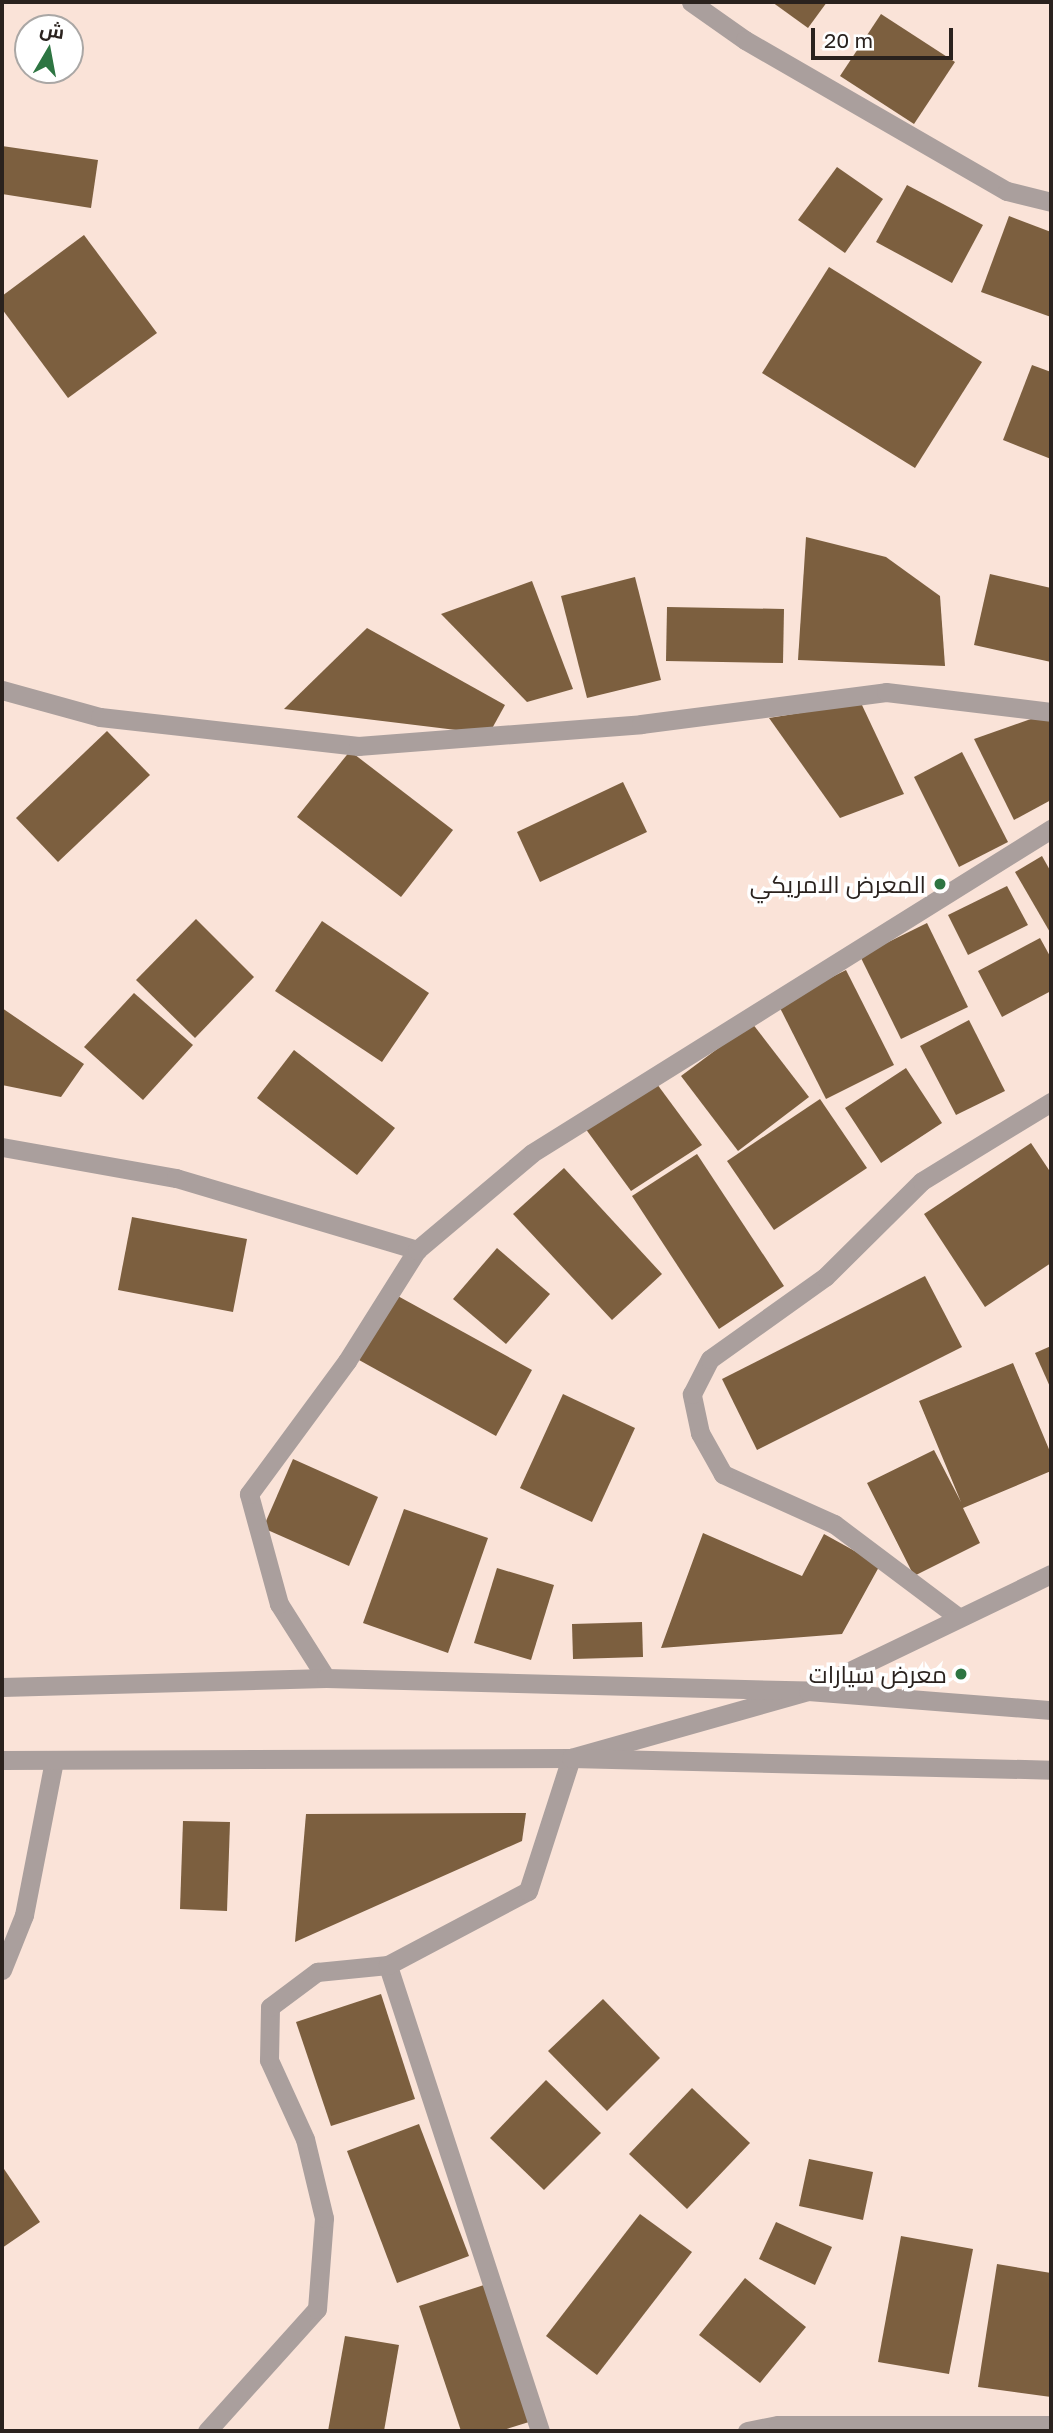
<!DOCTYPE html>
<meta charset="utf-8">
<style>
body{margin:0}
#map{position:relative;width:1053px;height:2433px;overflow:hidden;background:#fae3d8;font-family:"Golos Text",Cairo,sans-serif}
div>[style]{position:absolute}
.building>*{inset:0;background:#7c5f3f}
.minor>*{height:19px;margin:-9.5px;padding:0 9.5px;transform-origin:9.5px;border-radius:9.5px;background:#aa9f9d}
.tertiary>*{height:19px;margin:-9.5px;padding:0 9.5px;transform-origin:9.5px;border-radius:9.5px;background:#aa9f9d}
.dots>*{width:19px;height:19px;translate:-50% -50%;box-sizing:border-box;border:4px solid #fff;border-radius:50%}
span{translate:-50% -50%;white-space:nowrap;text-align:center;line-height:1.15;-webkit-text-stroke:7px #fff;paint-order:stroke}
.poi-label{font-size:24px;color:#2a221e}
.right{translate:-100% -50%;text-align:right}
.frame{position:absolute;inset:0;border:4px solid #2a221e;pointer-events:none}
.north{position:absolute;left:14px;top:14px;width:70px;height:70px;box-sizing:border-box;background:#fff;border:2px solid #aaa7a5;border-radius:50%;rotate:10deg;font-size:19px;font-weight:700;line-height:28px;text-align:center;color:#2a221e}
.north::after{content:'';display:block;margin:auto;width:24px;height:32px;background:#2d7542;clip-path:polygon(50% 0,100% 100%,50% 72%,0 100%)}
.scale{position:absolute;left:811px;top:28px;width:142px;height:32px;box-sizing:border-box;border:4px solid #2a221e;border-top:0;padding-left:9px;font-size:21px;line-height:24px;white-space:nowrap;color:#2a221e;-webkit-text-stroke:5px #fff;paint-order:stroke}
</style>
<div id="map">
<div class="building">
<div style="clip-path:polygon(772px 2px,827px 2px,808px 28px)"></div>
<div style="clip-path:polygon(881px 14px,955px 62px,914px 124px,840px 76px)"></div>
<div style="clip-path:polygon(2px 146px,98px 160px,91px 208px,2px 194px)"></div>
<div style="clip-path:polygon(837px 167px,883px 199px,845px 253px,798px 220px)"></div>
<div style="clip-path:polygon(907px 185px,983px 225px,952px 283px,876px 242px)"></div>
<div style="clip-path:polygon(1009px 216px,1051px 232px,1051px 317px,981px 292px)"></div>
<div style="clip-path:polygon(84px 235px,157px 333px,68px 398px,2px 309px,2px 296px)"></div>
<div style="clip-path:polygon(829px 267px,982px 362px,915px 468px,762px 373px)"></div>
<div style="clip-path:polygon(1032px 365px,1051px 372px,1051px 459px,1003px 440px)"></div>
<div style="clip-path:polygon(806px 537px,886px 557px,940px 596px,945px 666px,798px 660px)"></div>
<div style="clip-path:polygon(990px 574px,1051px 588px,1051px 662px,974px 645px)"></div>
<div style="clip-path:polygon(635px 577px,661px 680px,587px 698px,561px 596px)"></div>
<div style="clip-path:polygon(532px 581px,573px 689px,527px 702px,441px 614px)"></div>
<div style="clip-path:polygon(667px 607px,784px 609px,783px 663px,666px 661px)"></div>
<div style="clip-path:polygon(367px 628px,505px 705px,489px 734px,284px 709px)"></div>
<div style="clip-path:polygon(861px 703px,904px 794px,840px 818px,769px 718px)"></div>
<div style="clip-path:polygon(1045px 714px,1051px 717px,1051px 800px,1014px 820px,974px 739px)"></div>
<div style="clip-path:polygon(107px 731px,150px 775px,58px 862px,16px 818px)"></div>
<div style="clip-path:polygon(350px 751px,453px 830px,401px 897px,297px 817px)"></div>
<div style="clip-path:polygon(962px 752px,1008px 842px,959px 867px,914px 777px)"></div>
<div style="clip-path:polygon(623px 782px,647px 832px,540px 882px,517px 832px)"></div>
<div style="clip-path:polygon(1042px 856px,1051px 872px,1051px 934px,1015px 872px)"></div>
<div style="clip-path:polygon(1007px 886px,1028px 925px,968px 955px,948px 915px)"></div>
<div style="clip-path:polygon(196px 919px,254px 977px,195px 1038px,136px 980px)"></div>
<div style="clip-path:polygon(322px 921px,429px 993px,382px 1062px,275px 991px)"></div>
<div style="clip-path:polygon(927px 923px,968px 1007px,901px 1039px,860px 956px)"></div>
<div style="clip-path:polygon(1040px 938px,1051px 958px,1051px 991px,1002px 1017px,978px 971px)"></div>
<div style="clip-path:polygon(846px 970px,894px 1065px,826px 1099px,778px 1004px)"></div>
<div style="clip-path:polygon(134px 993px,193px 1045px,143px 1100px,84px 1047px)"></div>
<div style="clip-path:polygon(2px 1008px,84px 1064px,61px 1097px,2px 1085px)"></div>
<div style="clip-path:polygon(969px 1020px,1005px 1091px,956px 1115px,920px 1046px)"></div>
<div style="clip-path:polygon(752px 1023px,809px 1097px,738px 1151px,681px 1076px)"></div>
<div style="clip-path:polygon(294px 1050px,395px 1128px,357px 1175px,257px 1098px)"></div>
<div style="clip-path:polygon(906px 1068px,942px 1123px,881px 1163px,845px 1108px)"></div>
<div style="clip-path:polygon(654px 1080px,702px 1145px,631px 1191px,585px 1128px)"></div>
<div style="clip-path:polygon(820px 1099px,867px 1168px,774px 1230px,727px 1161px)"></div>
<div style="clip-path:polygon(1031px 1143px,1051px 1173px,1051px 1263px,985px 1307px,924px 1214px)"></div>
<div style="clip-path:polygon(697px 1154px,784px 1286px,719px 1329px,632px 1196px)"></div>
<div style="clip-path:polygon(564px 1168px,662px 1274px,612px 1320px,513px 1214px)"></div>
<div style="clip-path:polygon(132px 1217px,247px 1239px,233px 1312px,118px 1290px)"></div>
<div style="clip-path:polygon(497px 1248px,550px 1294px,506px 1344px,453px 1299px)"></div>
<div style="clip-path:polygon(925px 1276px,962px 1347px,757px 1450px,722px 1379px)"></div>
<div style="clip-path:polygon(396px 1295px,532px 1370px,496px 1436px,359px 1360px)"></div>
<div style="clip-path:polygon(1051px 1346px,1051px 1389px,1035px 1353px)"></div>
<div style="clip-path:polygon(1013px 1363px,1051px 1454px,1051px 1471px,963px 1508px,980px 1543px,914px 1576px,867px 1483px,934px 1450px,961px 1502px,919px 1401px)"></div>
<div style="clip-path:polygon(563px 1394px,635px 1428px,592px 1522px,520px 1488px)"></div>
<div style="clip-path:polygon(293px 1459px,378px 1497px,349px 1566px,263px 1528px)"></div>
<div style="clip-path:polygon(404px 1509px,488px 1538px,448px 1653px,363px 1623px)"></div>
<div style="clip-path:polygon(703px 1533px,802px 1576px,824px 1534px,880px 1565px,842px 1634px,661px 1648px)"></div>
<div style="clip-path:polygon(497px 1568px,554px 1585px,531px 1660px,474px 1643px)"></div>
<div style="clip-path:polygon(642px 1622px,643px 1657px,573px 1659px,572px 1624px)"></div>
<div style="clip-path:polygon(526px 1813px,522px 1841px,295px 1942px,306px 1814px)"></div>
<div style="clip-path:polygon(183px 1821px,230px 1822px,227px 1911px,180px 1909px)"></div>
<div style="clip-path:polygon(381px 1994px,415px 2099px,331px 2126px,296px 2022px)"></div>
<div style="clip-path:polygon(603px 1999px,660px 2058px,607px 2111px,548px 2051px)"></div>
<div style="clip-path:polygon(546px 2080px,601px 2133px,544px 2190px,490px 2138px)"></div>
<div style="clip-path:polygon(692px 2088px,750px 2143px,687px 2209px,629px 2154px)"></div>
<div style="clip-path:polygon(419px 2124px,469px 2256px,397px 2283px,347px 2151px)"></div>
<div style="clip-path:polygon(809px 2159px,873px 2172px,863px 2220px,799px 2206px)"></div>
<div style="clip-path:polygon(2px 2166px,40px 2222px,2px 2248px)"></div>
<div style="clip-path:polygon(640px 2214px,692px 2252px,597px 2375px,546px 2336px)"></div>
<div style="clip-path:polygon(776px 2222px,832px 2247px,815px 2285px,759px 2259px)"></div>
<div style="clip-path:polygon(901px 2236px,973px 2249px,949px 2374px,878px 2362px)"></div>
<div style="clip-path:polygon(997px 2264px,1051px 2273px,1051px 2397px,978px 2387px)"></div>
<div style="clip-path:polygon(745px 2278px,806px 2327px,760px 2383px,699px 2335px)"></div>
<div style="clip-path:polygon(484px 2285px,529px 2422px,500px 2431px,461px 2431px,419px 2306px)"></div>
<div style="clip-path:polygon(345px 2336px,399px 2345px,384px 2431px,328px 2431px)"></div>
</div>
<div class="minor">
<div style="left:691px;top:2px;width:66px;rotate:35.1deg"></div>
<div style="left:745px;top:40px;width:302px;rotate:30deg"></div>
<div style="left:1007px;top:191px;width:45px;rotate:14deg"></div>
<div style="left:2px;top:690px;width:102px;rotate:15.4deg"></div>
<div style="left:100px;top:717px;width:260px;rotate:6.4deg"></div>
<div style="left:358px;top:746px;width:284px;rotate:-4.4deg"></div>
<div style="left:641px;top:724px;width:247px;rotate:-7.4deg"></div>
<div style="left:886px;top:692px;width:166px;rotate:6.9deg"></div>
<div style="left:2px;top:1147px;width:177px;rotate:10.1deg"></div>
<div style="left:176px;top:1178px;width:252px;rotate:16.6deg"></div>
<div style="left:958px;top:1617px;width:155px;rotate:-143.1deg"></div>
<div style="left:834px;top:1524px;width:122px;rotate:-155.8deg"></div>
<div style="left:723px;top:1474px;width:47px;rotate:-119.3deg"></div>
<div style="left:700px;top:1433px;width:40px;rotate:-102deg"></div>
<div style="left:692px;top:1394px;width:39px;rotate:-63deg"></div>
<div style="left:710px;top:1359px;width:141px;rotate:-35.5deg"></div>
<div style="left:825px;top:1277px;width:136px;rotate:-44.7deg"></div>
<div style="left:922px;top:1181px;width:151px;rotate:-31.5deg"></div>
<div style="left:326px;top:1678px;width:88px;rotate:-122.4deg"></div>
<div style="left:279px;top:1604px;width:114px;rotate:-105.3deg"></div>
<div style="left:249px;top:1494px;width:165px;rotate:-53.6deg"></div>
<div style="left:347px;top:1361px;width:131px;rotate:-57.8deg"></div>
<div style="left:417px;top:1250px;width:150px;rotate:-40.1deg"></div>
<div style="left:532px;top:1153px;width:612px;rotate:-31.98deg"></div>
<div style="left:2px;top:1970px;width:59px;rotate:-68.2deg"></div>
<div style="left:24px;top:1915px;width:158px;rotate:-79deg"></div>
<div style="left:207px;top:2431px;width:164px;rotate:-48deg"></div>
<div style="left:317px;top:2309px;width:91px;rotate:-85.6deg"></div>
<div style="left:324px;top:2218px;width:81px;rotate:-103.5deg"></div>
<div style="left:305px;top:2139px;width:87px;rotate:-114.5deg"></div>
<div style="left:269px;top:2060px;width:53px;rotate:-88.9deg"></div>
<div style="left:270px;top:2007px;width:59px;rotate:-36.7deg"></div>
<div style="left:317px;top:1972px;width:71px;rotate:-5.6deg"></div>
<div style="left:540px;top:2431px;width:490px;rotate:-108.1deg"></div>
<div style="left:388px;top:1965px;width:158px;rotate:-27.9deg"></div>
<div style="left:528px;top:1891px;width:140px;rotate:-72.1deg"></div>
<div style="left:571px;top:1758px;width:246px;rotate:-15.8deg"></div>
<div style="left:808px;top:1691px;width:270px;rotate:-25.7deg"></div>
<div style="left:747px;top:2431px;width:32px;rotate:-11deg"></div>
<div style="left:778px;top:2425px;width:273px"></div>
</div>
<div class="tertiary">
<div style="left:2px;top:1687px;width:324px;rotate:-1.6deg"></div>
<div style="left:326px;top:1678px;width:482px;rotate:1.5deg"></div>
<div style="left:808px;top:1691px;width:244px;rotate:4.5deg"></div>
<div style="left:2px;top:1760px;width:569px;rotate:-0.2deg"></div>
<div style="left:571px;top:1758px;width:480px;rotate:1.4deg"></div>
</div>
<div class="dots">
<div style="left:940px;top:884px;background:#2d7542"></div>
<div style="left:961px;top:1674px;background:#2d7542"></div>
</div>
<div class="poi-label">
<span class="right" style="left:926px;top:884px">المعرض الامريكي</span>
<span class="right" style="left:947px;top:1674px">معرض سيارات</span>
</div>
<div class="frame"></div>
<div class="north">ش</div>
<div class="scale">20 m</div>
</div>
